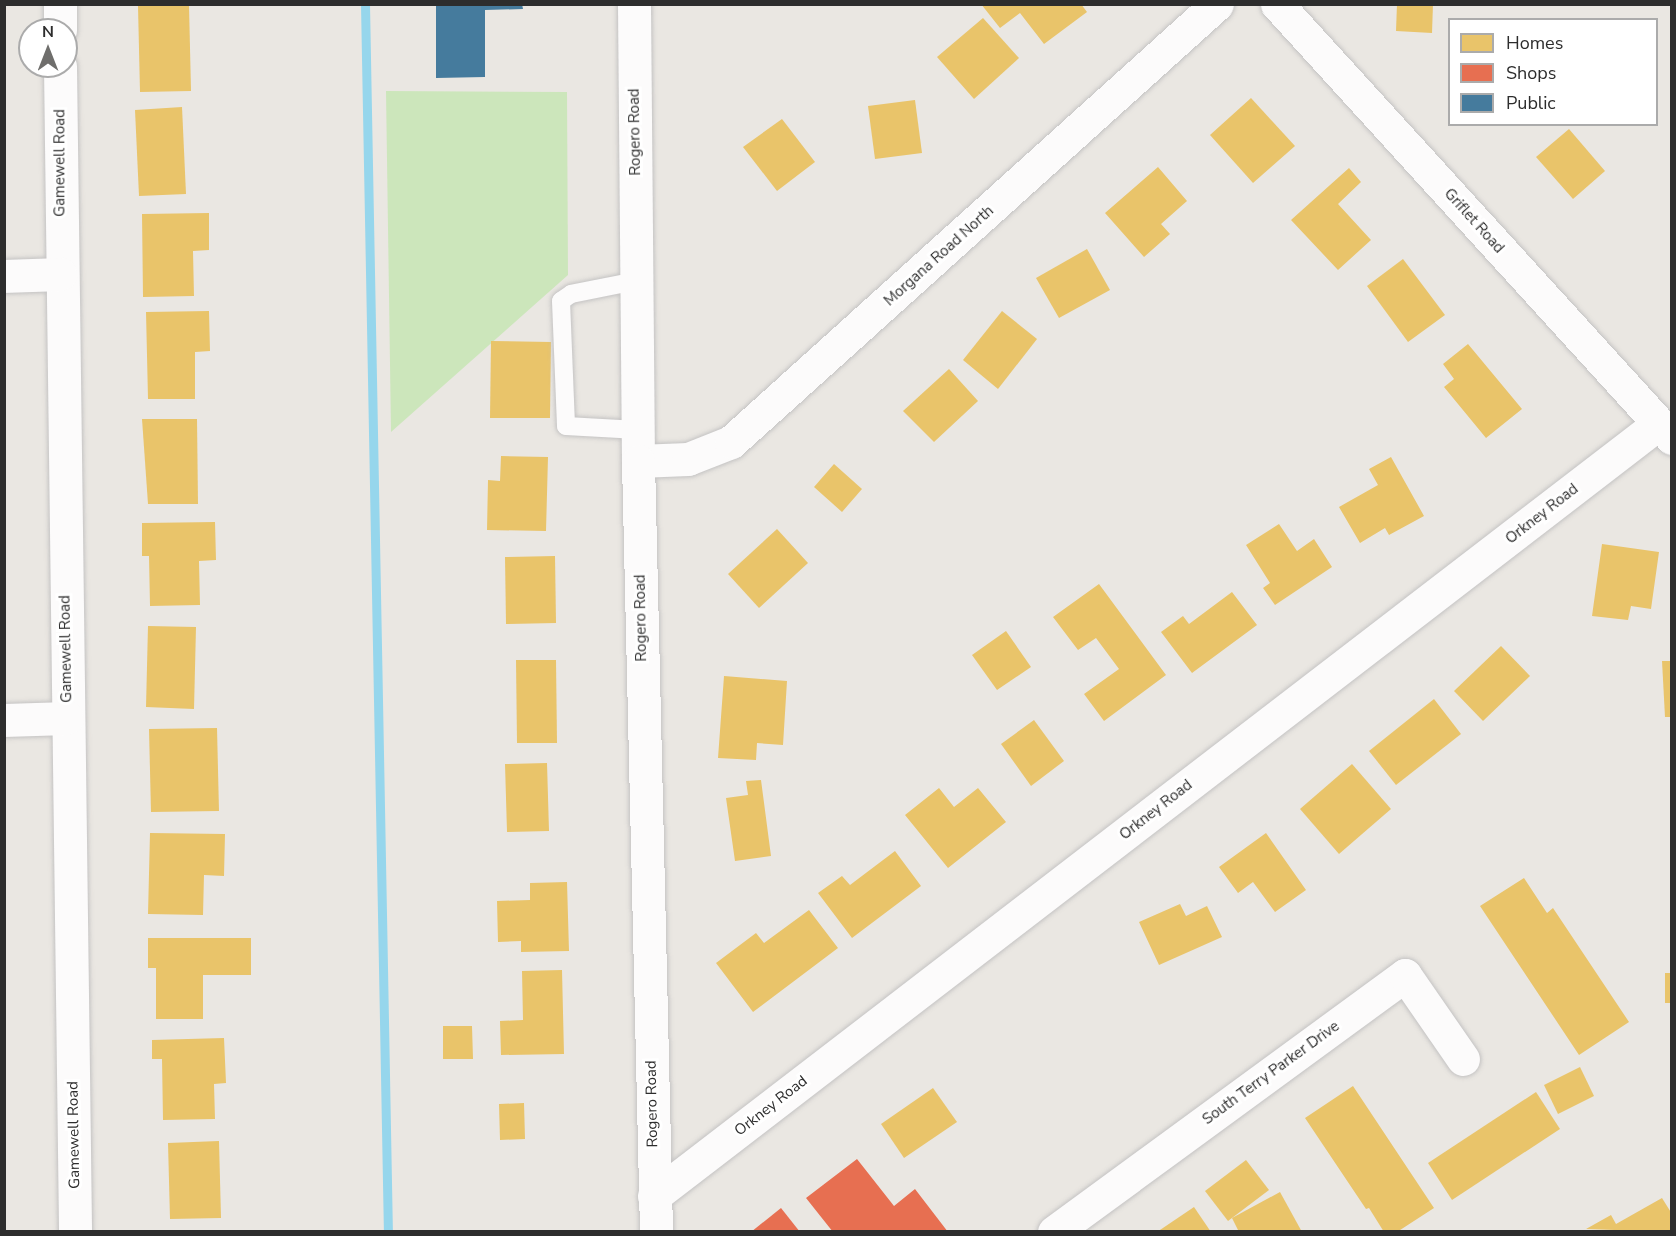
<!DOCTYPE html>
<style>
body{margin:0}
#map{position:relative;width:1676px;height:1236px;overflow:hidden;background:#eae7e2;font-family:"Nunito Sans",sans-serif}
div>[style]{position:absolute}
.green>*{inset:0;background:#cce6bb}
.homes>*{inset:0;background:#e9c46a}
.shops>*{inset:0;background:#e76f51}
.public>*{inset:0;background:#457b9d}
.stream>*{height:9px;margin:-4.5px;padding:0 4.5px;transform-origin:4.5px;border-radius:4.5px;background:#96d6ec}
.roads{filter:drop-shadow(0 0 2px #c4c3c3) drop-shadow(0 0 2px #c4c3c3)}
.service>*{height:18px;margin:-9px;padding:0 9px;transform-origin:9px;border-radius:9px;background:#fcfbfb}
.minor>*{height:33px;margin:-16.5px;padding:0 16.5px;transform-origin:16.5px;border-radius:16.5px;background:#fcfbfb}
.secondary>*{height:33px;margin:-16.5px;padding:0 16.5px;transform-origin:16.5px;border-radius:16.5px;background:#fcfbfb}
span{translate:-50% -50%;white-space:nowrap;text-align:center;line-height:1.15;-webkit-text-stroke:6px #fff;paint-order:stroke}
.street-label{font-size:15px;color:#2d2d2d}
.frame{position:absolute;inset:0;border:6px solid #2d2d2d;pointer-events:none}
.legend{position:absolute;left:1448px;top:18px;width:210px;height:108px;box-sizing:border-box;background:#fff;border:2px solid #ababab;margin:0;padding:8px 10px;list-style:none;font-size:18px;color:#2d2d2d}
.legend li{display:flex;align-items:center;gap:12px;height:30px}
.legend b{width:30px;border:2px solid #ababab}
.north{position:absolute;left:18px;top:18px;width:60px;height:60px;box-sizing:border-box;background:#fff;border:2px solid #ababab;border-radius:50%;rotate:0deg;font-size:16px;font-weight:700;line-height:24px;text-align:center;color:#2d2d2d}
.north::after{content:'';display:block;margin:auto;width:21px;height:27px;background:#6f6e6c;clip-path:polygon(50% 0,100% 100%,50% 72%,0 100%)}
</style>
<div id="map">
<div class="green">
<div style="clip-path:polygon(386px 91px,567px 92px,568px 275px,391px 432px)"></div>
</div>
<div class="homes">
<div style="clip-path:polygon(981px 4px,1081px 4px,1087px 12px,1044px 44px,1020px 13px,1000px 28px)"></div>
<div style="clip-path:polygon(1397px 4px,1433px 4px,1432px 33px,1396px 31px)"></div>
<div style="clip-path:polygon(189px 5px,191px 91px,140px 92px,138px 6px)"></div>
<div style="clip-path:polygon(983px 18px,1019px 58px,974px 99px,937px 57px)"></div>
<div style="clip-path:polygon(1251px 98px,1295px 146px,1253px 183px,1210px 135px)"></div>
<div style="clip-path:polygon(915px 100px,922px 153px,875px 159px,868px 106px)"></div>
<div style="clip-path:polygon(182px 107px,186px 194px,139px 196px,135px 110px)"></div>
<div style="clip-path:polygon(782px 119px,815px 162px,777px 191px,743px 147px)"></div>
<div style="clip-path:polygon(1569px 129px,1605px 171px,1573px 199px,1536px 157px)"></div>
<div style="clip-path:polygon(1158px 167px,1187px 201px,1161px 224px,1170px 234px,1144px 257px,1105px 213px)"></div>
<div style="clip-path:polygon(1349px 168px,1361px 182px,1338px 204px,1371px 240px,1338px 270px,1291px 220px)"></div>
<div style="clip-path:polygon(209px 213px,209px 250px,193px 251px,194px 296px,143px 297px,142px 214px)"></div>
<div style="clip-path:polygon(1087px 249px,1110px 290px,1059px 318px,1036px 278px)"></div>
<div style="clip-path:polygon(1403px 259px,1445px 315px,1408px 342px,1367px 286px)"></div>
<div style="clip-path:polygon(209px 311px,210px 351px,195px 352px,195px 399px,148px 399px,146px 312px)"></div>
<div style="clip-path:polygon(1002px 311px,1037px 339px,998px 389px,963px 360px)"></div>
<div style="clip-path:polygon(491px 341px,551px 342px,550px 418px,490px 418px)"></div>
<div style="clip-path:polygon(1468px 344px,1522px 409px,1486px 438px,1444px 387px,1454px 379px,1443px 364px)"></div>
<div style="clip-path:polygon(949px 369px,978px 401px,934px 442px,903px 411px)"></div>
<div style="clip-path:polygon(142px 419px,197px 419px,198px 504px,148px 504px)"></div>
<div style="clip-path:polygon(501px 456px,548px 457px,546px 531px,487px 530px,488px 480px,500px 481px)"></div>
<div style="clip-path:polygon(1391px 457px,1424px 516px,1389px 535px,1385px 528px,1360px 543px,1339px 507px,1378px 485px,1369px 469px)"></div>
<div style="clip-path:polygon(834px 464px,862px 489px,842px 512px,814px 487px)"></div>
<div style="clip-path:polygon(215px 522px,216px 560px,199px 561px,200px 605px,150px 606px,149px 556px,142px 556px,142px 523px)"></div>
<div style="clip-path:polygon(1279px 524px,1297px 551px,1314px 539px,1332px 567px,1275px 605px,1263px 588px,1270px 583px,1246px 545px)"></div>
<div style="clip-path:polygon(777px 529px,808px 563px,759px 608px,728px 574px)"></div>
<div style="clip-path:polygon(1602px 544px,1659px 552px,1651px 609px,1631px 606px,1628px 620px,1592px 616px)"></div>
<div style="clip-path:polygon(555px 556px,556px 623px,506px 624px,505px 557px)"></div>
<div style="clip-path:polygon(1099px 584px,1166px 675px,1104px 721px,1084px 694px,1119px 669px,1096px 638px,1078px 650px,1053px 617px)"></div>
<div style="clip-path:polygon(1232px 592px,1257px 625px,1192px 673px,1161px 632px,1183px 616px,1189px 624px)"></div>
<div style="clip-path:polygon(148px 626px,196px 627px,194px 709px,146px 707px)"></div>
<div style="clip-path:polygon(1006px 631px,1031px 667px,997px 690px,972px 655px)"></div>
<div style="clip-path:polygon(1501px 646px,1530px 676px,1483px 721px,1454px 691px)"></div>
<div style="clip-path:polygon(516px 660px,556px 660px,557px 743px,517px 743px)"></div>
<div style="clip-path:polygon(1662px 661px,1672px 661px,1672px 717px,1665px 717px)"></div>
<div style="clip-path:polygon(724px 676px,787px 681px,783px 745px,757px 743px,756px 760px,718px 758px)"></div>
<div style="clip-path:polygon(1434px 699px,1461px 734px,1396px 785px,1369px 751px)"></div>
<div style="clip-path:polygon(1034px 720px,1064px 761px,1031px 786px,1001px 744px)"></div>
<div style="clip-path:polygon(217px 728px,219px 811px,151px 812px,149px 729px)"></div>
<div style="clip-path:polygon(547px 763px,549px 831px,507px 832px,505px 764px)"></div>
<div style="clip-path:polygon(1352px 764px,1391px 809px,1339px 854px,1300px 809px)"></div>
<div style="clip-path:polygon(761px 780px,771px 856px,735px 861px,726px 798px,748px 795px,746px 781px)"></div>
<div style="clip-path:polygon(939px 788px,954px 807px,978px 788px,1006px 822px,948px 868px,905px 815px)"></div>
<div style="clip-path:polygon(150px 833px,225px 834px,224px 876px,204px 875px,203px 915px,148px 914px)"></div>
<div style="clip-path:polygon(1266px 833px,1306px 890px,1275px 912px,1253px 882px,1238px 893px,1219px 867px)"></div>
<div style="clip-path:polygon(895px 851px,921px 886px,852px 938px,818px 893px,842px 876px,850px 885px)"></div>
<div style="clip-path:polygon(1524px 878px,1547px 913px,1553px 908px,1629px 1022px,1579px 1055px,1480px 906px)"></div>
<div style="clip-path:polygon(567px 882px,569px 951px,521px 952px,521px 941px,498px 942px,497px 901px,530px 900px,530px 883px)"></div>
<div style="clip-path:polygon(1180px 904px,1186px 916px,1207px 906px,1222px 937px,1159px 965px,1139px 922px)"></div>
<div style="clip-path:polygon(809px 910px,838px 948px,753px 1012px,716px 963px,756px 933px,764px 943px)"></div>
<div style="clip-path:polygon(148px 938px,251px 938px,251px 975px,203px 975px,203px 1019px,156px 1019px,156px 968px,148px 968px)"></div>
<div style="clip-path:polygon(562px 970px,564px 1054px,501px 1055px,500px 1021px,523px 1020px,522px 971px)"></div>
<div style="clip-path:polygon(1665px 973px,1672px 973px,1672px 1003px,1665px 1003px)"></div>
<div style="clip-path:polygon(443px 1026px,472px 1026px,473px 1059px,443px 1059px)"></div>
<div style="clip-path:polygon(224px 1038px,226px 1083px,214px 1084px,215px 1119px,163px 1120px,162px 1059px,152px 1059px,152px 1040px)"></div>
<div style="clip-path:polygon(1580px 1067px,1594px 1096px,1558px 1114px,1544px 1085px)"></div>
<div style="clip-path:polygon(1353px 1086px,1434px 1208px,1397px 1232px,1384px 1232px,1369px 1208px,1366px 1209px,1305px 1118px)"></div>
<div style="clip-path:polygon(933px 1088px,957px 1122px,904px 1158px,881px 1124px)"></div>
<div style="clip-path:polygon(1536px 1092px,1560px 1129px,1452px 1200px,1428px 1163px)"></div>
<div style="clip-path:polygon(524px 1103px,525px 1139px,500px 1140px,499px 1104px)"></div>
<div style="clip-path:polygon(219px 1141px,221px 1218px,170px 1219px,168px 1143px)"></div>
<div style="clip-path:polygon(1246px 1160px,1269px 1190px,1228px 1221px,1205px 1191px)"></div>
<div style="clip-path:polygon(1280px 1192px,1302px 1232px,1239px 1232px,1232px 1218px)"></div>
<div style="clip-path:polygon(1662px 1198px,1672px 1214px,1672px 1232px,1586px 1229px,1611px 1215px,1616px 1224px)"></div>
<div style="clip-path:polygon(1194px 1207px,1211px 1232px,1157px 1232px)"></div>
</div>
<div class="shops">
<div style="clip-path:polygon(857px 1159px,894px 1206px,915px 1189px,948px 1232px,833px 1232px,806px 1198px)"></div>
<div style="clip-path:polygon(781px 1208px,800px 1232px,751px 1232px)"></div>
</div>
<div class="public">
<div style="clip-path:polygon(436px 4px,522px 4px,523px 9px,485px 10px,485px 77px,436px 78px)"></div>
</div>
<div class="stream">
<div style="left:365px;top:4px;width:1228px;rotate:88.93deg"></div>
</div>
<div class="roads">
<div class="service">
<div style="left:636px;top:281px;width:66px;rotate:168.7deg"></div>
<div style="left:571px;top:294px;width:12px;rotate:145deg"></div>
<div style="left:561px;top:301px;width:125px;rotate:87.7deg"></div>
<div style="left:566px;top:426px;width:72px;rotate:3.2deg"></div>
</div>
<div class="minor">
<div style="left:1277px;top:4px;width:587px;rotate:47.69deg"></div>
<div style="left:60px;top:30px;width:26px;rotate:-90deg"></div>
<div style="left:60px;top:66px;width:1166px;rotate:89.26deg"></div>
<div style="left:4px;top:276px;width:56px;rotate:-2deg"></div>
<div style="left:638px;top:461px;width:50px;rotate:-2.3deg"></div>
<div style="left:688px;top:459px;width:46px;rotate:-21.6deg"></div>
<div style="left:731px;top:442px;width:654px;rotate:-42.03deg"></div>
<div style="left:4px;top:720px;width:63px;rotate:-1.8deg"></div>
<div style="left:654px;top:1196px;width:1266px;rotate:-37.56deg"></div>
<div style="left:1054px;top:1232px;width:435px;rotate:-36.2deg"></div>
<div style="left:1405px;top:975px;width:102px;rotate:55.4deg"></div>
</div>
<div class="secondary">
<div style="left:634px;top:4px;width:457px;rotate:89.5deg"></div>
<div style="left:638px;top:461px;width:771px;rotate:88.66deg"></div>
</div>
</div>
<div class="street-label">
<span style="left:635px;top:132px;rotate:-91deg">Rogero Road</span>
<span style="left:60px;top:163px;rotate:-90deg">Gamewell Road</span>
<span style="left:1474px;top:221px;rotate:48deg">Griflet Road</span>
<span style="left:939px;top:256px;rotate:-42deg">Morgana Road North</span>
<span style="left:1542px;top:514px;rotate:-38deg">Orkney Road</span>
<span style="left:641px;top:618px;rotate:-91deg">Rogero Road</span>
<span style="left:66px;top:649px;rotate:-91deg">Gamewell Road</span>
<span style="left:1156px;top:810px;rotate:-38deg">Orkney Road</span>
<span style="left:1271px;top:1073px;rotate:-36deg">South Terry Parker Drive</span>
<span style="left:652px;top:1104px;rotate:-91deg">Rogero Road</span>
<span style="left:771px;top:1106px;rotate:-38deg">Orkney Road</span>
<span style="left:74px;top:1135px;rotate:-91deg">Gamewell Road</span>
</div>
<div class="frame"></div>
<ul class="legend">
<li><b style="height:16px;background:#e9c46a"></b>Homes</li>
<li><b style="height:16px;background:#e76f51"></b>Shops</li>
<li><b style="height:16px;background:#457b9d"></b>Public</li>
</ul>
<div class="north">N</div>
</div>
